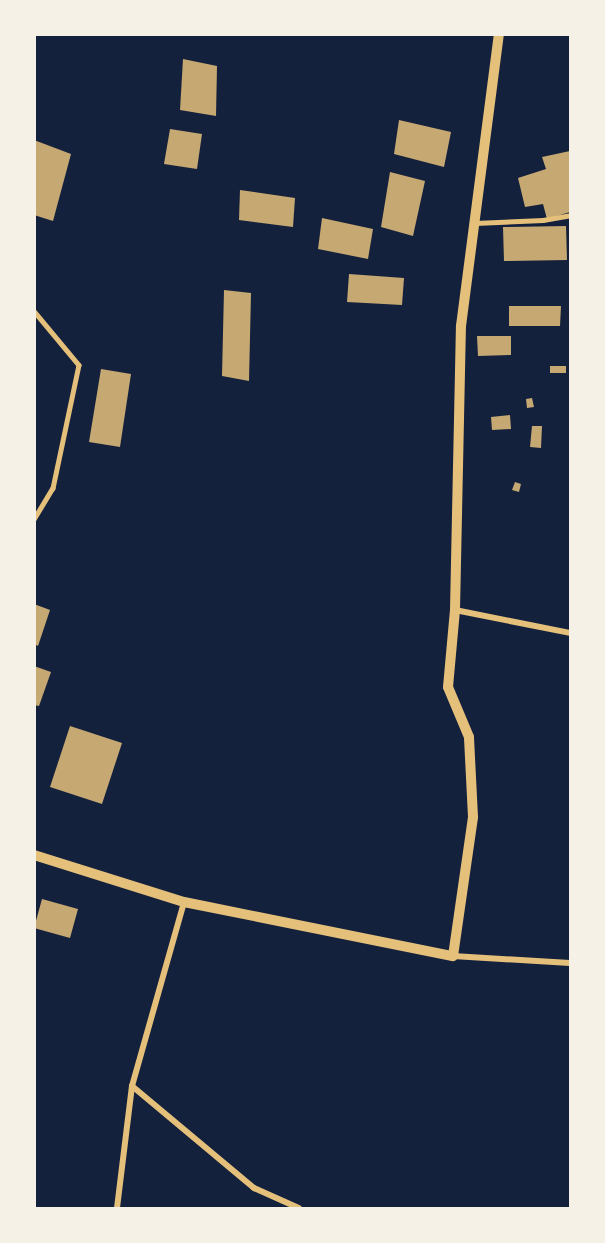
<!DOCTYPE html>
<style>
body{margin:0}
#map{position:relative;width:605px;height:1243px;overflow:hidden;background:#14213d;font-family:Commissioner,sans-serif}
div>[style]{position:absolute}
.building>*{inset:0;background:#c6a872}
.service>*{height:4.5px;margin:-2.25px;padding:0 2.25px;transform-origin:2.25px;border-radius:2.25px;background:#e5c07b}
.minor>*{height:6px;margin:-3px;padding:0 3px;transform-origin:3px;border-radius:3px;background:#e5c07b}
.tertiary>*{height:10px;margin:-5px;padding:0 5px;transform-origin:5px;border-radius:5px;background:#e5c07b}
span{translate:-50% -50%;white-space:nowrap;text-align:center;line-height:1.15;-webkit-text-stroke:6px #f6f1e7;paint-order:stroke}
.frame{position:absolute;inset:0;border:36px solid #f6f1e7;pointer-events:none}
</style>
<div id="map">
<div class="building">
<div style="clip-path:polygon(183px 59px,217px 66px,216px 116px,180px 110px)"></div>
<div style="clip-path:polygon(399px 120px,451px 132px,444px 167px,394px 154px)"></div>
<div style="clip-path:polygon(170px 129px,202px 134px,197px 169px,164px 164px)"></div>
<div style="clip-path:polygon(34px 140px,71px 154px,53px 221px,34px 215px)"></div>
<div style="clip-path:polygon(570px 151px,570px 212px,547px 219px,543px 204px,525px 207px,518px 178px,546px 169px,542px 157px)"></div>
<div style="clip-path:polygon(390px 172px,425px 181px,413px 236px,381px 227px)"></div>
<div style="clip-path:polygon(240px 190px,295px 198px,293px 227px,239px 220px)"></div>
<div style="clip-path:polygon(322px 218px,373px 229px,368px 259px,318px 249px)"></div>
<div style="clip-path:polygon(566px 226px,567px 260px,504px 261px,503px 227px)"></div>
<div style="clip-path:polygon(349px 274px,404px 278px,402px 305px,347px 302px)"></div>
<div style="clip-path:polygon(224px 290px,251px 293px,249px 381px,222px 376px)"></div>
<div style="clip-path:polygon(509px 306px,561px 306px,560px 326px,509px 326px)"></div>
<div style="clip-path:polygon(477px 336px,511px 336px,511px 355px,478px 356px)"></div>
<div style="clip-path:polygon(550px 366px,566px 366px,566px 373px,550px 373px)"></div>
<div style="clip-path:polygon(101px 369px,131px 374px,120px 447px,89px 442px)"></div>
<div style="clip-path:polygon(532px 398px,534px 407px,527px 408px,526px 399px)"></div>
<div style="clip-path:polygon(510px 415px,511px 429px,492px 430px,491px 417px)"></div>
<div style="clip-path:polygon(532px 426px,542px 426px,541px 448px,530px 447px)"></div>
<div style="clip-path:polygon(515px 482px,521px 484px,519px 492px,512px 490px)"></div>
<div style="clip-path:polygon(34px 604px,50px 610px,38px 646px,34px 644px)"></div>
<div style="clip-path:polygon(34px 666px,51px 672px,39px 706px,34px 705px)"></div>
<div style="clip-path:polygon(70px 726px,122px 743px,102px 804px,50px 787px)"></div>
<div style="clip-path:polygon(42px 899px,78px 909px,70px 938px,34px 928px)"></div>
</div>
<div class="service">
<div style="left:475px;top:223px;width:68px;rotate:-2.5deg"></div>
<div style="left:543px;top:220px;width:27px;rotate:-10deg"></div>
<div style="left:34px;top:311px;width:70px;rotate:50.2deg"></div>
<div style="left:79px;top:365px;width:126px;rotate:101.9deg"></div>
<div style="left:53px;top:488px;width:37px;rotate:121deg"></div>
</div>
<div class="minor">
<div style="left:455px;top:610px;width:117px;rotate:11.3deg"></div>
<div style="left:453px;top:956px;width:117px;rotate:3.4deg"></div>
<div style="left:132px;top:1086px;width:159px;rotate:39.9deg"></div>
<div style="left:254px;top:1188px;width:49px;rotate:24deg"></div>
<div style="left:117px;top:1208px;width:123px;rotate:-83deg"></div>
<div style="left:132px;top:1086px;width:191px;rotate:-74.2deg"></div>
</div>
<div class="tertiary">
<div style="left:34px;top:855px;width:157px;rotate:17.4deg"></div>
<div style="left:184px;top:902px;width:274px;rotate:11.4deg"></div>
<div style="left:453px;top:956px;width:140px;rotate:-81.8deg"></div>
<div style="left:473px;top:817px;width:80px;rotate:-92.9deg"></div>
<div style="left:469px;top:737px;width:54px;rotate:-112.8deg"></div>
<div style="left:448px;top:687px;width:77px;rotate:-84.8deg"></div>
<div style="left:455px;top:610px;width:284px;rotate:-88.8deg"></div>
<div style="left:461px;top:326px;width:294px;rotate:-82.6deg"></div>
</div>
<div class="frame"></div>
</div>
